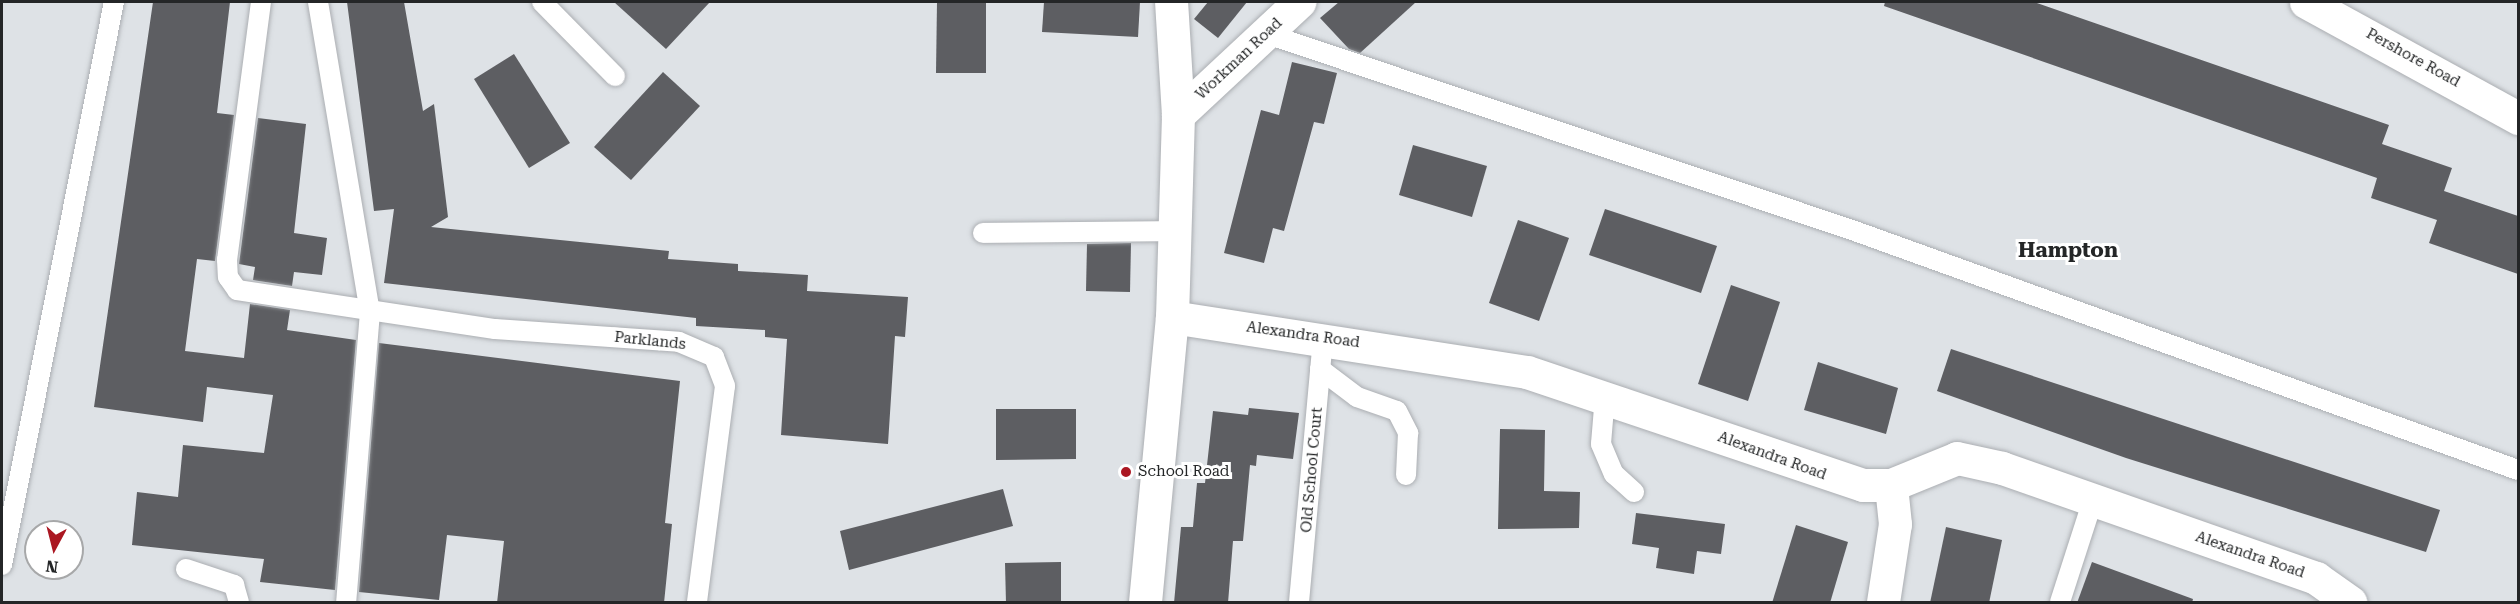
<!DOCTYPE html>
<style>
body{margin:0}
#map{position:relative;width:2520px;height:604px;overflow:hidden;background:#dee2e6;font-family:"Roboto Serif",serif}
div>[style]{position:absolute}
.building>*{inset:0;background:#5d5e62}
.roads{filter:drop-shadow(0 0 2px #abaeb2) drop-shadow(0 0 2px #abaeb2)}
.lane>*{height:20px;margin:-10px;padding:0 10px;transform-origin:10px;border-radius:10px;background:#fff}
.street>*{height:33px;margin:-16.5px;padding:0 16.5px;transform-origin:16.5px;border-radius:16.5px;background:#fff}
.secondary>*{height:33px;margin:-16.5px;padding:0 16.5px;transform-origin:16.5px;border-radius:16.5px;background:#fff}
.dots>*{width:16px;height:16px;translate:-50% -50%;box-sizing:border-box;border:3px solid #fff;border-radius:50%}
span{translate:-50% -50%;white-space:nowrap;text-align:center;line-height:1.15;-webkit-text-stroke:6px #fff;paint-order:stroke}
.street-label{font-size:15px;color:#242627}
.poi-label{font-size:15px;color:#242627}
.left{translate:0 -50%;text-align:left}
.district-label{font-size:21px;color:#242627;font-weight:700}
.frame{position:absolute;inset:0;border:3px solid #242627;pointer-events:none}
.north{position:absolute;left:24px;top:520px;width:60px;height:60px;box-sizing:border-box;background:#fff;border:2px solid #a7a8a9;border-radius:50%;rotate:187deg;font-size:16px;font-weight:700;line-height:24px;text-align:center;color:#242627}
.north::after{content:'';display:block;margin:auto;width:21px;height:27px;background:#ab1722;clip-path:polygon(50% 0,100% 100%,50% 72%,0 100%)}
</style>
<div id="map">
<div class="building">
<div style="clip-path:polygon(153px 2px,230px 2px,217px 113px,234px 115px,215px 261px,197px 259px,185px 351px,244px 358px,250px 304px,290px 310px,287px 330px,356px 340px,335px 590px,260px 582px,264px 559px,132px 545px,137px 492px,178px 497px,183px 445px,264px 453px,273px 395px,207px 387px,203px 422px,94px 407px)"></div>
<div style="clip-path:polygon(347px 2px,404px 2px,423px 111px,434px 104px,448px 217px,431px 227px,669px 251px,668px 259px,738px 264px,738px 271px,808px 275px,807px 291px,908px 297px,905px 337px,895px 336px,888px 444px,781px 435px,787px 339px,765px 337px,765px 330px,696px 326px,696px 318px,384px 283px,394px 209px,374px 211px)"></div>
<div style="clip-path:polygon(614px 2px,710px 2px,666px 49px)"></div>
<div style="clip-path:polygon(937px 2px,986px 2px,986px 73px,936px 73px)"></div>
<div style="clip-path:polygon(1044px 2px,1140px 2px,1138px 37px,1042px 32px)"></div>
<div style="clip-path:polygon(1208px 2px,1247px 2px,1218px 38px,1194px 19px)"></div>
<div style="clip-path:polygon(1339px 2px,1416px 2px,1360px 53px,1349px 49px,1320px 18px)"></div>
<div style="clip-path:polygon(1885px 2px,2034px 2px,2389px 125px,2382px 144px,2452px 168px,2444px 191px,2518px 216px,2518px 274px,2429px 243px,2437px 220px,2371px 198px,2377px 178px,1884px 6px)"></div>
<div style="clip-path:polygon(514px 54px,570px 143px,529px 168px,474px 79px)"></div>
<div style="clip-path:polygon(1292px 62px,1337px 73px,1324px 124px,1314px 122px,1284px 231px,1273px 228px,1264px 263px,1224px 253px,1261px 110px,1279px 115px)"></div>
<div style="clip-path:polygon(663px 72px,700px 106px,631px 180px,594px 147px)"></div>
<div style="clip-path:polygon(258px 118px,306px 124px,294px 233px,327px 238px,322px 275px,294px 272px,292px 286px,253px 280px,255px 267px,239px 264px)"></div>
<div style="clip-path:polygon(1413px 145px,1487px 166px,1472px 217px,1399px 195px)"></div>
<div style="clip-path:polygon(1605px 209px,1717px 246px,1701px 293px,1589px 255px)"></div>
<div style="clip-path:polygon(1518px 220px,1569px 238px,1539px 321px,1489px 303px)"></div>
<div style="clip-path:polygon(1131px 243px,1130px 292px,1086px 291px,1087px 244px)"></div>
<div style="clip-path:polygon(1731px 285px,1780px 302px,1748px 401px,1698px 384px)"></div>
<div style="clip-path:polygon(379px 343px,680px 381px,665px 523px,672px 524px,664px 603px,497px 603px,504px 541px,447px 535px,439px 600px,359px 592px)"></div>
<div style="clip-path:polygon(1951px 349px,2440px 510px,2426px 552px,2126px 458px,1937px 391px)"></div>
<div style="clip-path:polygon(1818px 362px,1898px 388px,1886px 434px,1804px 410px)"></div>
<div style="clip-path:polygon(1249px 408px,1299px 413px,1293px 459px,1257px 455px,1256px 466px,1250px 465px,1243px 541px,1233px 541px,1228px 603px,1174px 603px,1181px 527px,1193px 527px,1197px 483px,1205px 483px,1213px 411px,1248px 415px)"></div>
<div style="clip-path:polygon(996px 409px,1076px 409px,1076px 459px,996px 460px)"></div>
<div style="clip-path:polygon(1500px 429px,1545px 430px,1544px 491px,1580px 492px,1579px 528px,1498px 529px)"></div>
<div style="clip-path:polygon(1003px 489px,1013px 526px,849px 570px,840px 531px)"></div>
<div style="clip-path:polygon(1636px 513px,1725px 524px,1721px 554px,1697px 551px,1694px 574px,1656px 568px,1659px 548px,1632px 544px)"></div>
<div style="clip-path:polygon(1796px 525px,1848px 542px,1830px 603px,1772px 603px)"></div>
<div style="clip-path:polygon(1946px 527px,2002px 540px,1989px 603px,1930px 603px)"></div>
<div style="clip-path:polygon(1061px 562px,1061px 603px,1006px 603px,1005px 563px)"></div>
<div style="clip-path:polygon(2092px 562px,2193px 599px,2192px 603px,2077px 603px)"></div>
</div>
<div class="roads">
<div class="lane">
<div style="left:261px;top:2px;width:260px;rotate:97.5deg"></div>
<div style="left:227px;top:260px;width:17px;rotate:87deg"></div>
<div style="left:228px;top:277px;width:16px;rotate:55deg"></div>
<div style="left:237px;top:290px;width:261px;rotate:8.6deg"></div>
<div style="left:495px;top:329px;width:184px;rotate:4deg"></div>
<div style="left:679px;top:342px;width:38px;rotate:23deg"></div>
<div style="left:714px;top:357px;width:31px;rotate:69deg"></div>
<div style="left:725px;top:386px;width:218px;rotate:97.4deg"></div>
<div style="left:318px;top:2px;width:314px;rotate:80.5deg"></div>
<div style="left:370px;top:312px;width:291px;rotate:94.7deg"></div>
<div style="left:542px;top:2px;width:104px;rotate:45.4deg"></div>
<div style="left:1267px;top:34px;width:617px;rotate:18.52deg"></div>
<div style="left:1852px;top:230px;width:708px;rotate:19.82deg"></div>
<div style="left:983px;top:233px;width:192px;rotate:-0.6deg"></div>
<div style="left:1320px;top:369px;width:46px;rotate:37.1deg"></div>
<div style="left:1357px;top:397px;width:42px;rotate:19.3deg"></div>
<div style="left:1397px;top:411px;width:25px;rotate:63deg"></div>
<div style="left:1408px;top:433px;width:42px;rotate:92.7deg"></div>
<div style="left:1605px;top:396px;width:48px;rotate:94.8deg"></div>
<div style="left:1601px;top:444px;width:33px;rotate:67deg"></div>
<div style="left:1614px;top:474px;width:27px;rotate:42deg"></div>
<div style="left:2px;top:565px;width:574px;rotate:-78.75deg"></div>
<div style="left:186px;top:569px;width:51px;rotate:18.4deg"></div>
<div style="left:234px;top:585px;width:18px;rotate:74deg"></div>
<div style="left:1299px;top:602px;width:266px;rotate:-84.8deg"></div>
<div style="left:2060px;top:602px;width:107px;rotate:-72.1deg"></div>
</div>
<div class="street">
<div style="left:1178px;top:115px;width:166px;rotate:-43deg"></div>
<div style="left:1172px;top:317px;width:359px;rotate:8.8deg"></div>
<div style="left:1527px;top:372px;width:354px;rotate:18.6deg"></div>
<div style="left:1863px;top:485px;width:28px"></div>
<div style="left:1891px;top:485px;width:71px;rotate:-22.2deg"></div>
<div style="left:1957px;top:458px;width:46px;rotate:12.5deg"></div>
<div style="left:2002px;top:468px;width:333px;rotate:19.3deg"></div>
<div style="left:2316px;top:578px;width:42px;rotate:35.2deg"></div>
<div style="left:1145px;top:602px;width:286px;rotate:-84.6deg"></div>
<div style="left:1172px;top:317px;width:202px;rotate:-88.3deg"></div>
<div style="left:1178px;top:115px;width:113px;rotate:-93.5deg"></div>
<div style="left:1883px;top:602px;width:79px;rotate:-81.3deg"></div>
<div style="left:1895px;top:524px;width:39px;rotate:-96deg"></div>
</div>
<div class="secondary">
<div style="left:2306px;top:2px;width:242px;rotate:28.7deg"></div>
</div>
</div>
<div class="dots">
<div style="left:1126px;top:472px;background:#ab1722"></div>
</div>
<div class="street-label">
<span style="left:2413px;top:58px;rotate:29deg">Pershore Road</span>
<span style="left:1239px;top:59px;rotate:-43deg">Workman Road</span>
<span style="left:1303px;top:335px;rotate:8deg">Alexandra Road</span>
<span style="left:650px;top:341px;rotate:6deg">Parklands</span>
<span style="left:1772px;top:456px;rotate:20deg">Alexandra Road</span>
<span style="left:1312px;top:470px;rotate:-85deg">Old School Court</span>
<span style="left:2250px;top:555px;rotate:19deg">Alexandra Road</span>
</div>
<div class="poi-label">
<span class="left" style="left:1138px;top:472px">School Road</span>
</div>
<div class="district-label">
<span style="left:2068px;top:250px">Hampton</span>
</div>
<div class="frame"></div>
<div class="north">N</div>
</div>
